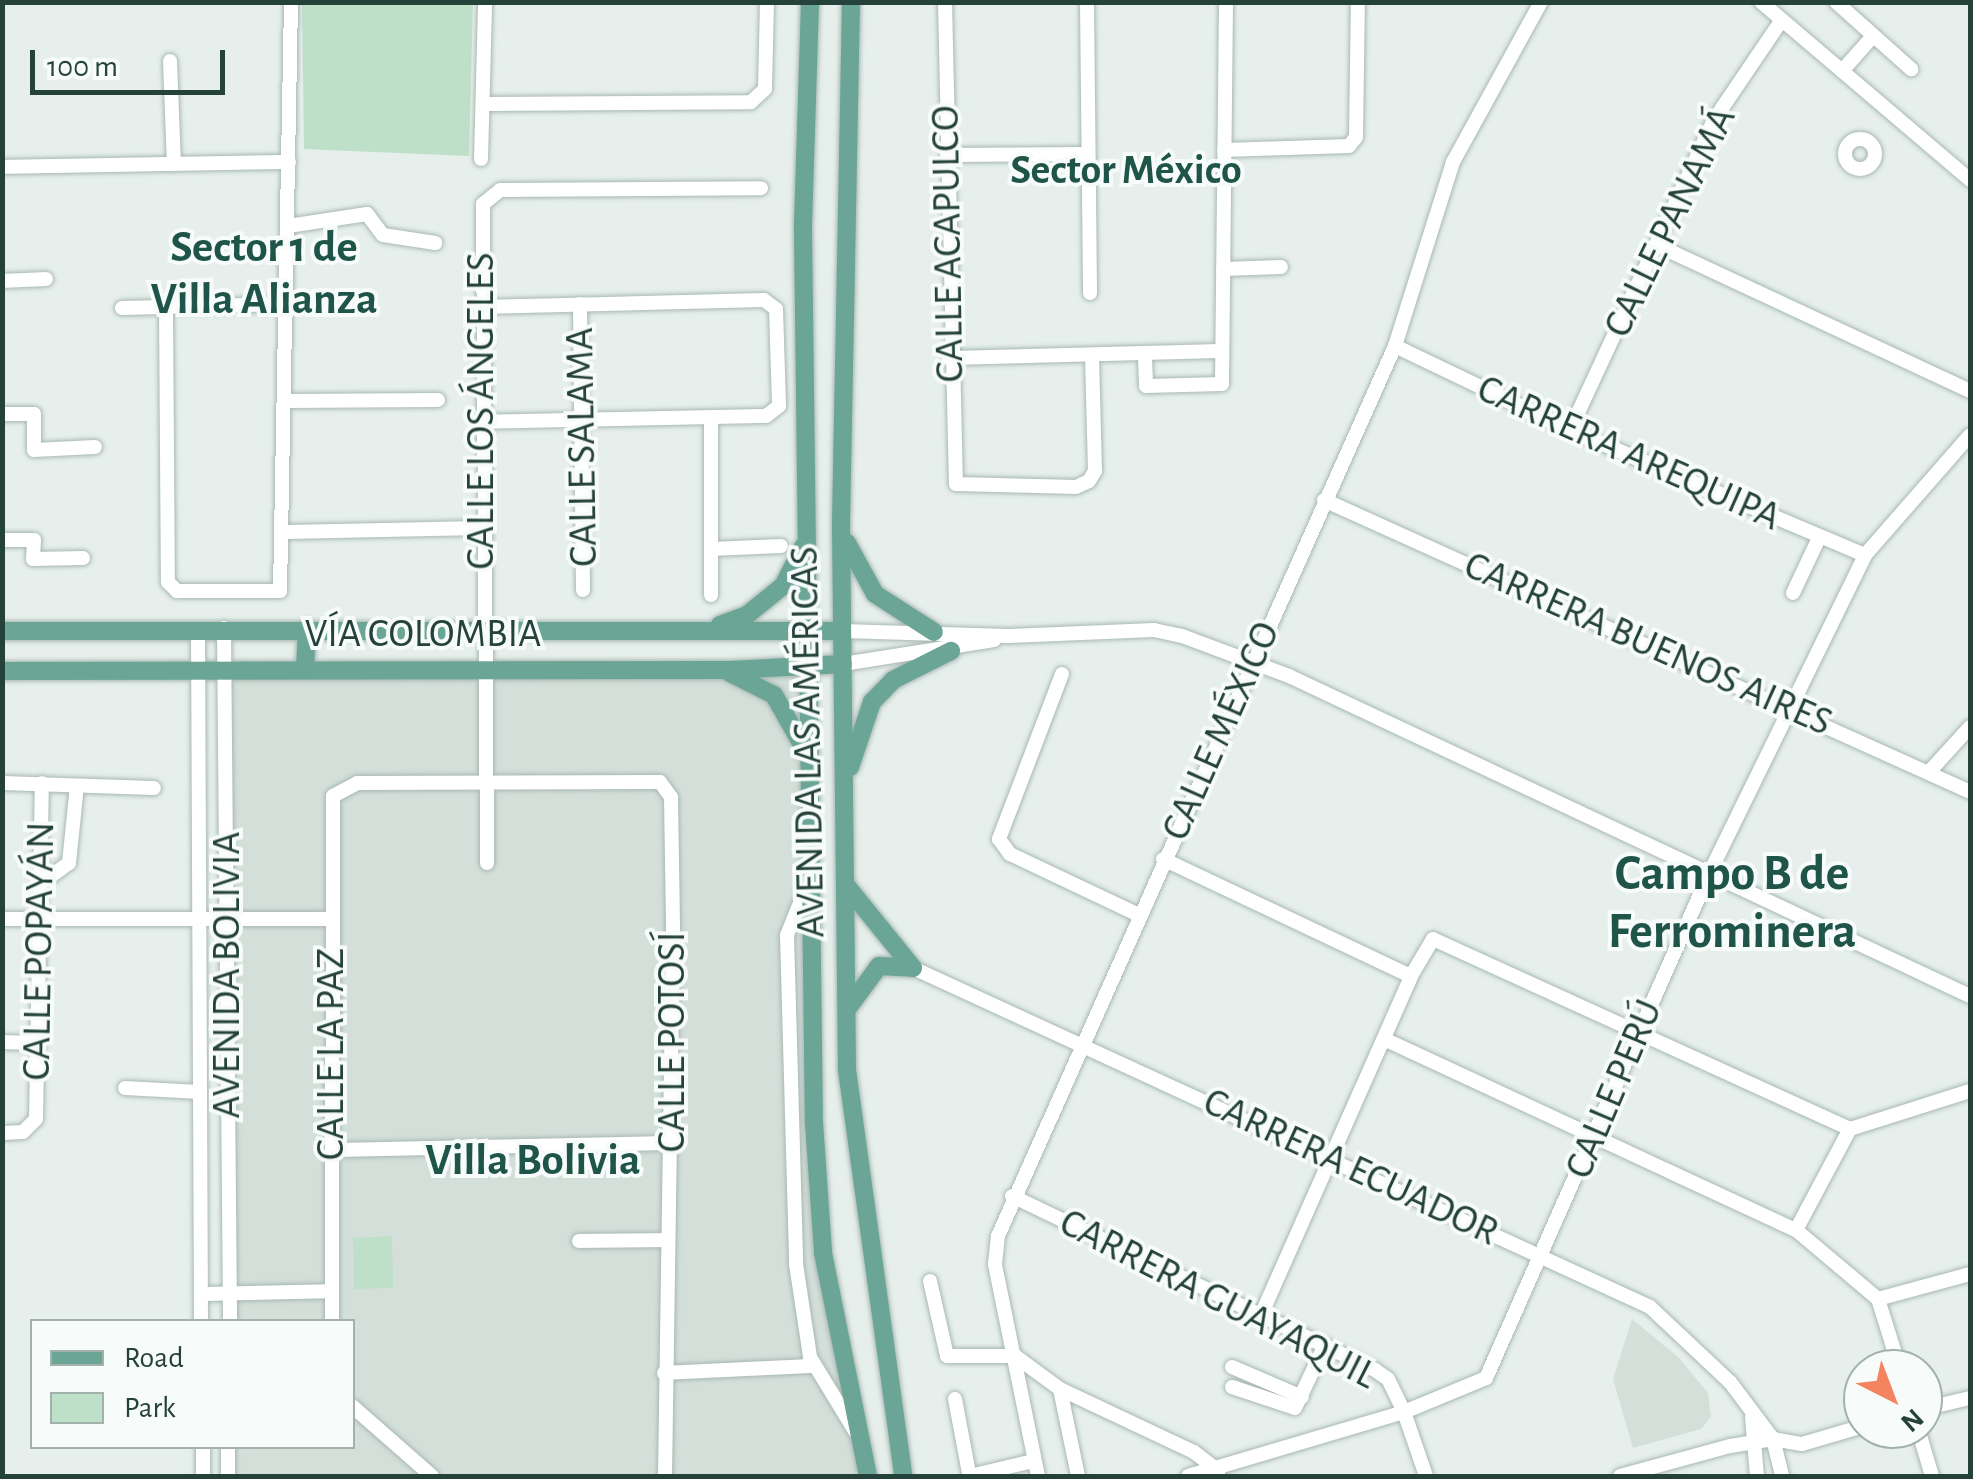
<!DOCTYPE html>
<meta charset="utf-8">
<style>
body{margin:0}
#map{position:relative;width:1973px;height:1479px;overflow:hidden;background:#e6efeb;font-family:"Alegreya Sans",sans-serif}
div>[style]{position:absolute}
.built>*{inset:0;background:#d4dfda}
.green>*{inset:0;background:#bfe0c8}
.roads{filter:drop-shadow(0 0 2px #a8b8b2) drop-shadow(0 0 2px #a8b8b2)}
.minor>*{height:14px;margin:-7px;padding:0 7px;transform-origin:7px;border-radius:7px;background:#fff}
.minor>.ring{margin:-7px;padding:0;box-sizing:content-box;background:none;border:14px solid #fff;border-radius:50%}
.major>*{height:18px;margin:-9px;padding:0 9px;transform-origin:9px;border-radius:9px;background:#6aa596}
span{translate:-50% -50%;white-space:nowrap;text-align:center;line-height:1.15;-webkit-text-stroke:8px #f7fbf9;paint-order:stroke}
.street-label{font-size:40px;color:#24423a}
.neighbourhood-label{font-size:42px;color:#1f5548;font-weight:700}
.quarter-label{font-size:45px;color:#1f5548;font-weight:700}
.district-label{font-size:50px;color:#1f5548;font-weight:700}
.frame{position:absolute;inset:0;border:5px solid #24423a;pointer-events:none}
.legend{position:absolute;left:30px;top:1319px;width:325px;height:130px;box-sizing:border-box;background:#f7fbf9;border:2px solid #a3b1ad;margin:0;padding:12px 18px;list-style:none;font-size:30px;color:#24423a}
.legend li{display:flex;align-items:center;gap:20px;height:50px}
.legend b{width:50px;border:2px solid #a3b1ad}
.north{position:absolute;left:1843px;top:1349px;width:100px;height:100px;box-sizing:border-box;background:#f7fbf9;border:2px solid #a3b1ad;border-radius:50%;rotate:138deg;font-size:28px;font-weight:700;line-height:40px;text-align:center;color:#24423a}
.north::after{content:'';display:block;margin:auto;width:35px;height:45px;background:#f4845f;clip-path:polygon(50% 0,100% 100%,50% 72%,0 100%)}
.scale{position:absolute;left:30px;top:50px;width:195px;height:45px;box-sizing:border-box;border:5px solid #24423a;border-top:0;padding-left:12px;font-size:30px;line-height:35px;white-space:nowrap;color:#24423a;-webkit-text-stroke:8px #f7fbf9;paint-order:stroke}
</style>
<div id="map">
<div class="built">
<div style="clip-path:polygon(810px 667px,823px 1253px,868px 1476px,228px 1476px,228px 1447px,352px 1446px,352px 1322px,230px 1321px,226px 668px)"></div>
<div style="clip-path:polygon(1632px 1319px,1678px 1357px,1708px 1393px,1711px 1417px,1701px 1429px,1633px 1448px,1613px 1379px)"></div>
</div>
<div class="green">
<div style="clip-path:polygon(302px 3px,473px 3px,469px 156px,304px 149px)"></div>
<div style="clip-path:polygon(392px 1236px,393px 1288px,354px 1289px,353px 1238px)"></div>
</div>
<div class="roads">
<div class="minor">
<div style="left:945px;top:2px;width:482px;rotate:88.7deg"></div>
<div style="left:956px;top:484px;width:120px;rotate:1.4deg"></div>
<div style="left:1076px;top:487px;width:14px;rotate:-25deg"></div>
<div style="left:1089px;top:481px;width:12px;rotate:-59deg"></div>
<div style="left:1095px;top:471px;width:112px;rotate:-91.5deg"></div>
<div style="left:1087px;top:2px;width:291px;rotate:89.4deg"></div>
<div style="left:1761px;top:2px;width:275px;rotate:40.4deg"></div>
<div style="left:1836px;top:2px;width:101px;rotate:41.8deg"></div>
<div style="left:170px;top:61px;width:103px;rotate:87.8deg"></div>
<div style="left:1842px;top:71px;width:47px;rotate:-48.5deg"></div>
<div style="left:483px;top:104px;width:268px;rotate:-0.4deg"></div>
<div style="left:751px;top:102px;width:19px;rotate:-43deg"></div>
<div style="left:765px;top:89px;width:87px;rotate:-88.7deg"></div>
<div class="ring" style="left:1845px;top:139px;width:16px;height:16px"></div>
<div style="left:1224px;top:150px;width:125px;rotate:-1.8deg"></div>
<div style="left:1349px;top:146px;width:11px;rotate:-52deg"></div>
<div style="left:1356px;top:137px;width:135px;rotate:-89.2deg"></div>
<div style="left:947px;top:155px;width:139px;rotate:-0.4deg"></div>
<div style="left:481px;top:159px;width:157px;rotate:-88.5deg"></div>
<div style="left:2px;top:167px;width:287px;rotate:-1deg"></div>
<div style="left:288px;top:226px;width:80px;rotate:-8.6deg"></div>
<div style="left:367px;top:214px;width:26px;rotate:53deg"></div>
<div style="left:383px;top:235px;width:53px;rotate:8.7deg"></div>
<div style="left:1659px;top:246px;width:343px;rotate:25deg"></div>
<div style="left:1223px;top:269px;width:58px;rotate:-2deg"></div>
<div style="left:2px;top:281px;width:44px;rotate:-2.6deg"></div>
<div style="left:580px;top:304px;width:286px;rotate:89.4deg"></div>
<div style="left:480px;top:307px;width:284px;rotate:-1.4deg"></div>
<div style="left:764px;top:300px;width:15px;rotate:37deg"></div>
<div style="left:776px;top:309px;width:97px;rotate:88.2deg"></div>
<div style="left:779px;top:406px;width:16px;rotate:142deg"></div>
<div style="left:766px;top:416px;width:285px;rotate:178.8deg"></div>
<div style="left:122px;top:308px;width:165px;rotate:-1.4deg"></div>
<div style="left:166px;top:308px;width:274px;rotate:89.6deg"></div>
<div style="left:168px;top:582px;width:13px;rotate:45deg"></div>
<div style="left:177px;top:591px;width:103px"></div>
<div style="left:280px;top:591px;width:589px;rotate:-88.93deg"></div>
<div style="left:1395px;top:346px;width:194px;rotate:25.6deg"></div>
<div style="left:1570px;top:430px;width:320px;rotate:23deg"></div>
<div style="left:1145px;top:356px;width:30px;rotate:88deg"></div>
<div style="left:1146px;top:386px;width:76px;rotate:-1.5deg"></div>
<div style="left:1222px;top:384px;width:382px;rotate:-89.4deg"></div>
<div style="left:949px;top:358px;width:273px;rotate:-1.5deg"></div>
<div style="left:286px;top:401px;width:152px;rotate:-0.4deg"></div>
<div style="left:2px;top:414px;width:32px"></div>
<div style="left:34px;top:414px;width:36px;rotate:90deg"></div>
<div style="left:34px;top:450px;width:61px;rotate:-2.8deg"></div>
<div style="left:711px;top:418px;width:177px;rotate:90deg"></div>
<div style="left:1570px;top:430px;width:342px;rotate:-65.1deg"></div>
<div style="left:1714px;top:120px;width:120px;rotate:-55.9deg"></div>
<div style="left:1324px;top:500px;width:709px;rotate:24.32deg"></div>
<div style="left:286px;top:532px;width:195px;rotate:-1.2deg"></div>
<div style="left:2px;top:540px;width:32px"></div>
<div style="left:34px;top:540px;width:19px;rotate:93deg"></div>
<div style="left:33px;top:559px;width:50px;rotate:-1.1deg"></div>
<div style="left:711px;top:549px;width:70px;rotate:-2.5deg"></div>
<div style="left:1793px;top:593px;width:61px;rotate:-64.7deg"></div>
<div style="left:224px;top:628px;width:694px;rotate:89.5deg"></div>
<div style="left:198px;top:630px;width:692px;rotate:89.75deg"></div>
<div style="left:842px;top:631px;width:167px;rotate:1.7deg"></div>
<div style="left:1009px;top:636px;width:145px;rotate:-2.4deg"></div>
<div style="left:1154px;top:630px;width:29px;rotate:12deg"></div>
<div style="left:1182px;top:636px;width:114px;rotate:20.5deg"></div>
<div style="left:1289px;top:676px;width:752px;rotate:25.17deg"></div>
<div style="left:843px;top:664px;width:153px;rotate:-9deg"></div>
<div style="left:1062px;top:674px;width:177px;rotate:110.9deg"></div>
<div style="left:999px;top:839px;width:19px;rotate:54deg"></div>
<div style="left:1010px;top:854px;width:140px;rotate:25.3deg"></div>
<div style="left:1929px;top:772px;width:61px;rotate:-47.7deg"></div>
<div style="left:2px;top:783px;width:152px;rotate:1.9deg"></div>
<div style="left:1163px;top:859px;width:274px;rotate:25.3deg"></div>
<div style="left:487px;top:863px;width:659px;rotate:-90.35deg"></div>
<div style="left:483px;top:204px;width:22px;rotate:-39deg"></div>
<div style="left:500px;top:190px;width:261px;rotate:-0.4deg"></div>
<div style="left:810px;top:878px;width:61px;rotate:112deg"></div>
<div style="left:787px;top:935px;width:329px;rotate:88.4deg"></div>
<div style="left:796px;top:1264px;width:94px;rotate:81.4deg"></div>
<div style="left:810px;top:1357px;width:87px;rotate:58.7deg"></div>
<div style="left:40px;top:884px;width:36px;rotate:-36deg"></div>
<div style="left:69px;top:863px;width:77px;rotate:-84.1deg"></div>
<div style="left:2px;top:919px;width:328px"></div>
<div style="left:913px;top:968px;width:811px;rotate:24.7deg"></div>
<div style="left:1650px;top:1307px;width:110px;rotate:43.2deg"></div>
<div style="left:1730px;top:1382px;width:71px;rotate:53deg"></div>
<div style="left:1773px;top:1439px;width:38px;rotate:76deg"></div>
<div style="left:1384px;top:1039px;width:454px;rotate:24.9deg"></div>
<div style="left:1796px;top:1230px;width:107px;rotate:40.1deg"></div>
<div style="left:1878px;top:1299px;width:73px;rotate:72.6deg"></div>
<div style="left:2px;top:1042px;width:36px;rotate:2deg"></div>
<div style="left:125px;top:1088px;width:75px;rotate:3.1deg"></div>
<div style="left:2px;top:1133px;width:21px;rotate:-3deg"></div>
<div style="left:23px;top:1132px;width:18px;rotate:-45deg"></div>
<div style="left:36px;top:1119px;width:336px;rotate:-89deg"></div>
<div style="left:332px;top:1150px;width:342px;rotate:-1.2deg"></div>
<div style="left:1012px;top:1196px;width:403px;rotate:25.6deg"></div>
<div style="left:1375px;top:1370px;width:16px;rotate:35deg"></div>
<div style="left:1388px;top:1379px;width:37px;rotate:64deg"></div>
<div style="left:1404px;top:1412px;width:68px;rotate:71deg"></div>
<div style="left:1796px;top:1230px;width:115px;rotate:-61.9deg"></div>
<div style="left:1850px;top:1129px;width:126px;rotate:-17.6deg"></div>
<div style="left:579px;top:1241px;width:89px;rotate:-0.6deg"></div>
<div style="left:930px;top:1281px;width:77px;rotate:77.2deg"></div>
<div style="left:947px;top:1356px;width:68px"></div>
<div style="left:1015px;top:1356px;width:56px;rotate:36.3deg"></div>
<div style="left:1060px;top:1389px;width:148px;rotate:25.2deg"></div>
<div style="left:1194px;top:1452px;width:31px;rotate:38deg"></div>
<div style="left:201px;top:1294px;width:130px;rotate:-1.3deg"></div>
<div style="left:1878px;top:1299px;width:95px;rotate:-15.2deg"></div>
<div style="left:1262px;top:1313px;width:368px;rotate:-66.1deg"></div>
<div style="left:1411px;top:976px;width:43px;rotate:-59.3deg"></div>
<div style="left:1433px;top:939px;width:458px;rotate:24.5deg"></div>
<div style="left:332px;top:1322px;width:526px;rotate:-89.89deg"></div>
<div style="left:333px;top:796px;width:27px;rotate:-28deg"></div>
<div style="left:357px;top:783px;width:303px;rotate:-0.2deg"></div>
<div style="left:660px;top:782px;width:19px;rotate:54deg"></div>
<div style="left:671px;top:797px;width:134px;rotate:89.1deg"></div>
<div style="left:673px;top:931px;width:545px;rotate:90.84deg"></div>
<div style="left:1232px;top:1367px;width:76px;rotate:23.2deg"></div>
<div style="left:664px;top:1373px;width:150px;rotate:-2.7deg"></div>
<div style="left:1232px;top:1387px;width:66px;rotate:18.4deg"></div>
<div style="left:1295px;top:1408px;width:70px;rotate:-64.5deg"></div>
<div style="left:1060px;top:1389px;width:89px;rotate:78.3deg"></div>
<div style="left:955px;top:1399px;width:75px;rotate:79.3deg"></div>
<div style="left:352px;top:1406px;width:106px;rotate:41.2deg"></div>
<div style="left:1923px;top:1409px;width:48px;rotate:-13.2deg"></div>
<div style="left:1752px;top:1417px;width:59px;rotate:85.2deg"></div>
<div style="left:1918px;top:1429px;width:49px;rotate:73.4deg"></div>
<div style="left:203px;top:1476px;width:30px;rotate:-90deg"></div>
<div style="left:228px;top:1476px;width:30px;rotate:-90deg"></div>
<div style="left:970px;top:1476px;width:65px;rotate:-13.4deg"></div>
<div style="left:1038px;top:1476px;width:216px;rotate:-101.5deg"></div>
<div style="left:995px;top:1264px;width:28px;rotate:-84deg"></div>
<div style="left:998px;top:1236px;width:975px;rotate:-65.96deg"></div>
<div style="left:1395px;top:346px;width:193px;rotate:-72.5deg"></div>
<div style="left:1453px;top:162px;width:183px;rotate:-61.2deg"></div>
<div style="left:1188px;top:1476px;width:225px;rotate:-16.5deg"></div>
<div style="left:1404px;top:1412px;width:89px;rotate:-22.5deg"></div>
<div style="left:1486px;top:1378px;width:551px;rotate:-66.13deg"></div>
<div style="left:1709px;top:874px;width:355px;rotate:-63.9deg"></div>
<div style="left:1865px;top:555px;width:159px;rotate:-48.8deg"></div>
<div style="left:1620px;top:1476px;width:114px;rotate:-15.3deg"></div>
<div style="left:1730px;top:1446px;width:44px;rotate:-9.2deg"></div>
<div style="left:1773px;top:1439px;width:29px;rotate:10deg"></div>
<div style="left:1802px;top:1444px;width:64px;rotate:-16.4deg"></div>
</div>
<div class="major">
<div style="left:810px;top:2px;width:227px;rotate:91.8deg"></div>
<div style="left:803px;top:229px;width:894px;rotate:89.3deg"></div>
<div style="left:814px;top:1123px;width:130px;rotate:86deg"></div>
<div style="left:823px;top:1253px;width:227px;rotate:78.6deg"></div>
<div style="left:851px;top:2px;width:523px;rotate:91.1deg"></div>
<div style="left:841px;top:525px;width:545px;rotate:89.37deg"></div>
<div style="left:847px;top:1070px;width:410px;rotate:82.1deg"></div>
<div style="left:847px;top:543px;width:58px;rotate:61.2deg"></div>
<div style="left:875px;top:594px;width:70px;rotate:32.8deg"></div>
<div style="left:720px;top:625px;width:29px;rotate:-20deg"></div>
<div style="left:747px;top:615px;width:46px;rotate:-38.9deg"></div>
<div style="left:783px;top:586px;width:44px;rotate:-62.9deg"></div>
<div style="left:2px;top:631px;width:840px"></div>
<div style="left:305px;top:669px;width:40px;rotate:-87.1deg"></div>
<div style="left:2px;top:671px;width:729px;rotate:-0.08deg"></div>
<div style="left:731px;top:670px;width:112px;rotate:-3.1deg"></div>
<div style="left:730px;top:673px;width:49px;rotate:26.6deg"></div>
<div style="left:774px;top:695px;width:63px;rotate:60.6deg"></div>
<div style="left:850px;top:767px;width:69px;rotate:-71.3deg"></div>
<div style="left:872px;top:702px;width:30px;rotate:-46deg"></div>
<div style="left:893px;top:680px;width:65px;rotate:-26.6deg"></div>
<div style="left:845px;top:884px;width:108px;rotate:51deg"></div>
<div style="left:848px;top:1008px;width:52px;rotate:-53.6deg"></div>
<div style="left:879px;top:966px;width:34px;rotate:3deg"></div>
</div>
</div>
<div class="street-label">
<span style="left:1670px;top:222px;rotate:-64deg">CALLE PANAMÁ</span>
<span style="left:948px;top:244px;rotate:-91deg">CALLE ACAPULCO</span>
<span style="left:481px;top:411px;rotate:-90deg">CALLE LOS ÁNGELES</span>
<span style="left:582px;top:447px;rotate:-91deg">CALLE SALAMA</span>
<span style="left:1629px;top:453px;rotate:24deg">CARRERA AREQUIPA</span>
<span style="left:423px;top:634px">VÍA COLOMBIA</span>
<span style="left:1648px;top:644px;rotate:24deg">CARRERA BUENOS AIRES</span>
<span style="left:1221px;top:731px;rotate:-66deg">CALLE MÉXICO</span>
<span style="left:808px;top:742px;rotate:-91deg">AVENIDA LAS AMÉRICAS</span>
<span style="left:39px;top:951px;rotate:-89deg">CALLE POPAYÁN</span>
<span style="left:227px;top:975px;rotate:-90deg">AVENIDA BOLIVIA</span>
<span style="left:672px;top:1042px;rotate:-90deg">CALLE POTOSÍ</span>
<span style="left:331px;top:1054px;rotate:-90deg">CALLE LA PAZ</span>
<span style="left:1614px;top:1089px;rotate:-67deg">CALLE PERÚ</span>
<span style="left:1351px;top:1167px;rotate:25deg">CARRERA ECUADOR</span>
<span style="left:1218px;top:1299px;rotate:27deg">CARRERA GUAYAQUIL</span>
</div>
<div class="neighbourhood-label">
<span style="left:1126px;top:170px">Sector México</span>
</div>
<div class="quarter-label">
<span style="left:264px;top:274px">Sector 1 de<br>Villa Alianza</span>
<span style="left:533px;top:1161px">Villa Bolivia</span>
</div>
<div class="district-label">
<span style="left:1732px;top:903px">Campo B de<br>Ferrominera</span>
</div>
<div class="frame"></div>
<ul class="legend">
<li><b style="height:12px;background:#6aa596"></b>Road</li>
<li><b style="height:28px;background:#bfe0c8"></b>Park</li>
</ul>
<div class="north">N</div>
<div class="scale">100 m</div>
</div>
